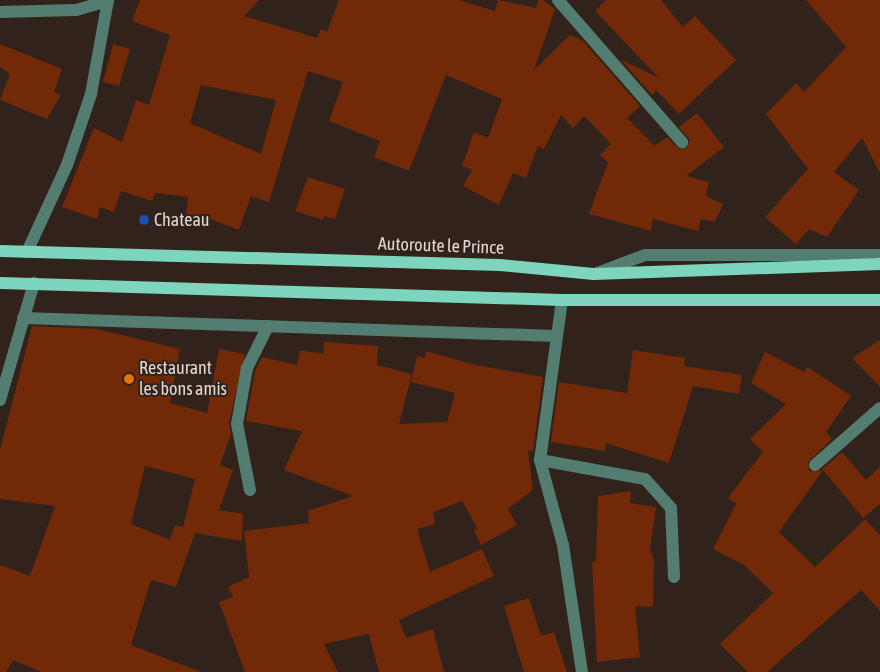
<!DOCTYPE html>
<style>
body{margin:0}
#map{position:relative;width:880px;height:672px;overflow:hidden;background:#31221c;font-family:"Asap Condensed",sans-serif}
div>[style]{position:absolute}
.building>*{inset:0;background:#712907}
.minor>*{height:12px;margin:-6px;padding:0 6px;transform-origin:6px;border-radius:6px;background:#547d71}
.major>*{height:12px;margin:-6px;padding:0 6px;transform-origin:6px;border-radius:6px;background:#7cd5bc}
.dots>*{width:14px;height:14px;translate:-50% -50%;box-sizing:border-box;border:2px solid #31221c;border-radius:50%}
span{translate:-50% -50%;white-space:nowrap;text-align:center;line-height:1.15;-webkit-text-stroke:4px #31221c;paint-order:stroke}
.poi-label{font-size:18px;color:#e2d7d3}
.left{translate:0 -50%;text-align:left}
.street-label{font-size:18px;color:#e2d7d3}
</style>
<div id="map">
<div class="building">
<div style="clip-path:polygon(evenodd,140px 0,259px 0,244px 16px,317px 38px,321px 29px,327px 32px,339px 0,458px 0,495px 11px,498px 0,536px 8px,538px 0,543px 0,555px 9px,534px 70px,570px 35px,583px 41px,640px 106px,627px 118px,655px 146px,667px 137px,679px 149px,687px 148px,690px 140px,679px 127px,697px 113px,724px 147px,686px 176px,709px 182px,706px 196px,723px 204px,715px 222px,701px 219px,698px 231px,653px 219px,651px 231px,589px 214px,608px 162px,600px 155px,611px 144px,584px 116px,573px 128px,561px 115px,544px 149px,538px 146px,526px 178px,513px 173px,499px 205px,463px 186px,472px 170px,462px 166px,474px 132px,488px 138px,502px 99px,446px 75px,409px 171px,374px 157px,380px 141px,329px 121px,343px 82px,308px 71px,269px 202px,251px 196px,239px 230px,206px 217px,186px 215px,188px 197px,155px 193px,152px 201px,121px 191px,114px 212px,100px 207px,97px 219px,62px 207px,94px 128px,122px 142px,136px 100px,149px 105px,170px 35px,132px 21px,140px 0,201px 85px,276px 100px,261px 154px,190px 123px,201px 85px)"></div>
<div style="clip-path:polygon(606px 0,661px 0,683px 27px,695px 16px,736px 60px,679px 114px,656px 90px,652px 95px,620px 59px,659px 78px,595px 11px)"></div>
<div style="clip-path:polygon(806px 0,880px 0,880px 173px,862px 138px,834px 172px,859px 190px,827px 237px,809px 229px,796px 244px,765px 217px,808px 169px,766px 114px,796px 83px,804px 92px,846px 47px)"></div>
<div style="clip-path:polygon(0 44px,62px 69px,54px 92px,61px 95px,47px 119px,0 100px,10px 74px,0 67px)"></div>
<div style="clip-path:polygon(113px 44px,130px 49px,119px 86px,103px 82px)"></div>
<div style="clip-path:polygon(308px 177px,345px 189px,335px 219px,324px 216px,323px 220px,295px 211px)"></div>
<div style="clip-path:polygon(evenodd,32px 326px,97px 329px,180px 349px,170px 403px,207px 413px,219px 349px,245px 354px,229px 423px,231px 434px,220px 465px,233px 470px,219px 510px,243px 514px,242px 541px,195px 533px,176px 587px,151px 580px,131px 645px,201px 672px,41px 672px,13px 660px,6px 672px,0 672px,0 565px,30px 576px,55px 506px,0 499px,0 450px,32px 326px,145px 466px,195px 479px,183px 527px,175px 525px,170px 540px,131px 524px,145px 466px)"></div>
<div style="clip-path:polygon(880px 340px,880px 387px,852px 358px)"></div>
<div style="clip-path:polygon(324px 342px,378px 346px,377px 365px,412px 374px,399px 424px,447px 422px,455px 393px,411px 382px,417px 356px,425px 358px,426px 351px,471px 364px,543px 377px,533px 451px,528px 450px,533px 490px,508px 509px,517px 525px,481px 545px,474px 530px,477px 528px,462px 501px,433px 512px,435px 524px,417px 529px,430px 572px,482px 549px,494px 576px,399px 620px,406px 638px,433px 629px,444px 672px,379px 672px,369px 634px,324px 644px,338px 672px,245px 672px,219px 602px,233px 597px,228px 587px,249px 577px,244px 531px,309px 523px,308px 511px,353px 496px,284px 470px,302px 431px,246px 421px,255px 371px,262px 357px,297px 365px,300px 350px,323px 354px)"></div>
<div style="clip-path:polygon(633px 350px,685px 358px,684px 366px,742px 375px,739px 394px,693px 386px,669px 463px,606px 443px,605px 451px,551px 442px,559px 382px,627px 393px)"></div>
<div style="clip-path:polygon(765px 352px,804px 372px,808px 367px,851px 396px,826px 432px,832px 439px,808px 462px,809px 471px,820px 471px,842px 452px,866px 480px,880px 467px,880px 504px,863px 518px,823px 470px,779px 532px,815px 567px,865px 519px,880px 535px,880px 611px,861px 590px,767px 672px,748px 672px,720px 644px,773px 593px,744px 565px,713px 549px,736px 504px,728px 498px,763px 452px,750px 439px,786px 404px,751px 383px)"></div>
<div style="clip-path:polygon(631px 491px,630px 503px,656px 507px,650px 550px,654px 559px,653px 607px,635px 606px,640px 657px,597px 662px,592px 562px,596px 562px,598px 496px)"></div>
<div style="clip-path:polygon(529px 598px,541px 636px,554px 632px,567px 672px,524px 672px,504px 606px)"></div>
</div>
<div class="minor">
<div style="left:558px;top:0;width:189px;rotate:48.9deg"></div>
<div style="left:0;top:12px;width:76px;rotate:-1.5deg"></div>
<div style="left:76px;top:10px;width:32px;rotate:-16deg"></div>
<div style="left:27px;top:252px;width:96px;rotate:-65.3deg"></div>
<div style="left:67px;top:165px;width:75px;rotate:-71.3deg"></div>
<div style="left:91px;top:94px;width:96px;rotate:-79.7deg"></div>
<div style="left:597px;top:273px;width:51px;rotate:-20.6deg"></div>
<div style="left:645px;top:255px;width:235px"></div>
<div style="left:562px;top:300px;width:162px;rotate:97.8deg"></div>
<div style="left:540px;top:460px;width:88px;rotate:74.9deg"></div>
<div style="left:563px;top:545px;width:128px;rotate:81.5deg"></div>
<div style="left:23px;top:318px;width:533px;rotate:1.93deg"></div>
<div style="left:0;top:400px;width:122px;rotate:-73.8deg"></div>
<div style="left:540px;top:460px;width:107px;rotate:10.3deg"></div>
<div style="left:645px;top:479px;width:39px;rotate:48deg"></div>
<div style="left:671px;top:508px;width:69px;rotate:87.5deg"></div>
<div style="left:815px;top:465px;width:86px;rotate:-41.2deg"></div>
<div style="left:250px;top:490px;width:67px;rotate:-101.1deg"></div>
<div style="left:237px;top:424px;width:57px;rotate:-79.9deg"></div>
<div style="left:247px;top:368px;width:47px;rotate:-63.4deg"></div>
</div>
<div class="major">
<div style="left:0;top:251px;width:500px;rotate:1.6deg"></div>
<div style="left:500px;top:265px;width:94px;rotate:5.5deg"></div>
<div style="left:594px;top:274px;width:286px;rotate:-2deg"></div>
<div style="left:0;top:283px;width:562px;rotate:1.73deg"></div>
<div style="left:562px;top:300px;width:318px"></div>
</div>
<div class="dots">
<div style="left:144px;top:220px;background:#1a4fb4"></div>
<div style="left:129px;top:379px;background:#e8710a"></div>
</div>
<div class="poi-label">
<span class="left" style="left:154px;top:220px">Chateau</span>
<span class="left" style="left:139px;top:379px">Restaurant<br>les bons amis</span>
</div>
<div class="street-label">
<span style="left:441px;top:246px;rotate:2deg">Autoroute le Prince</span>
</div>
</div>
